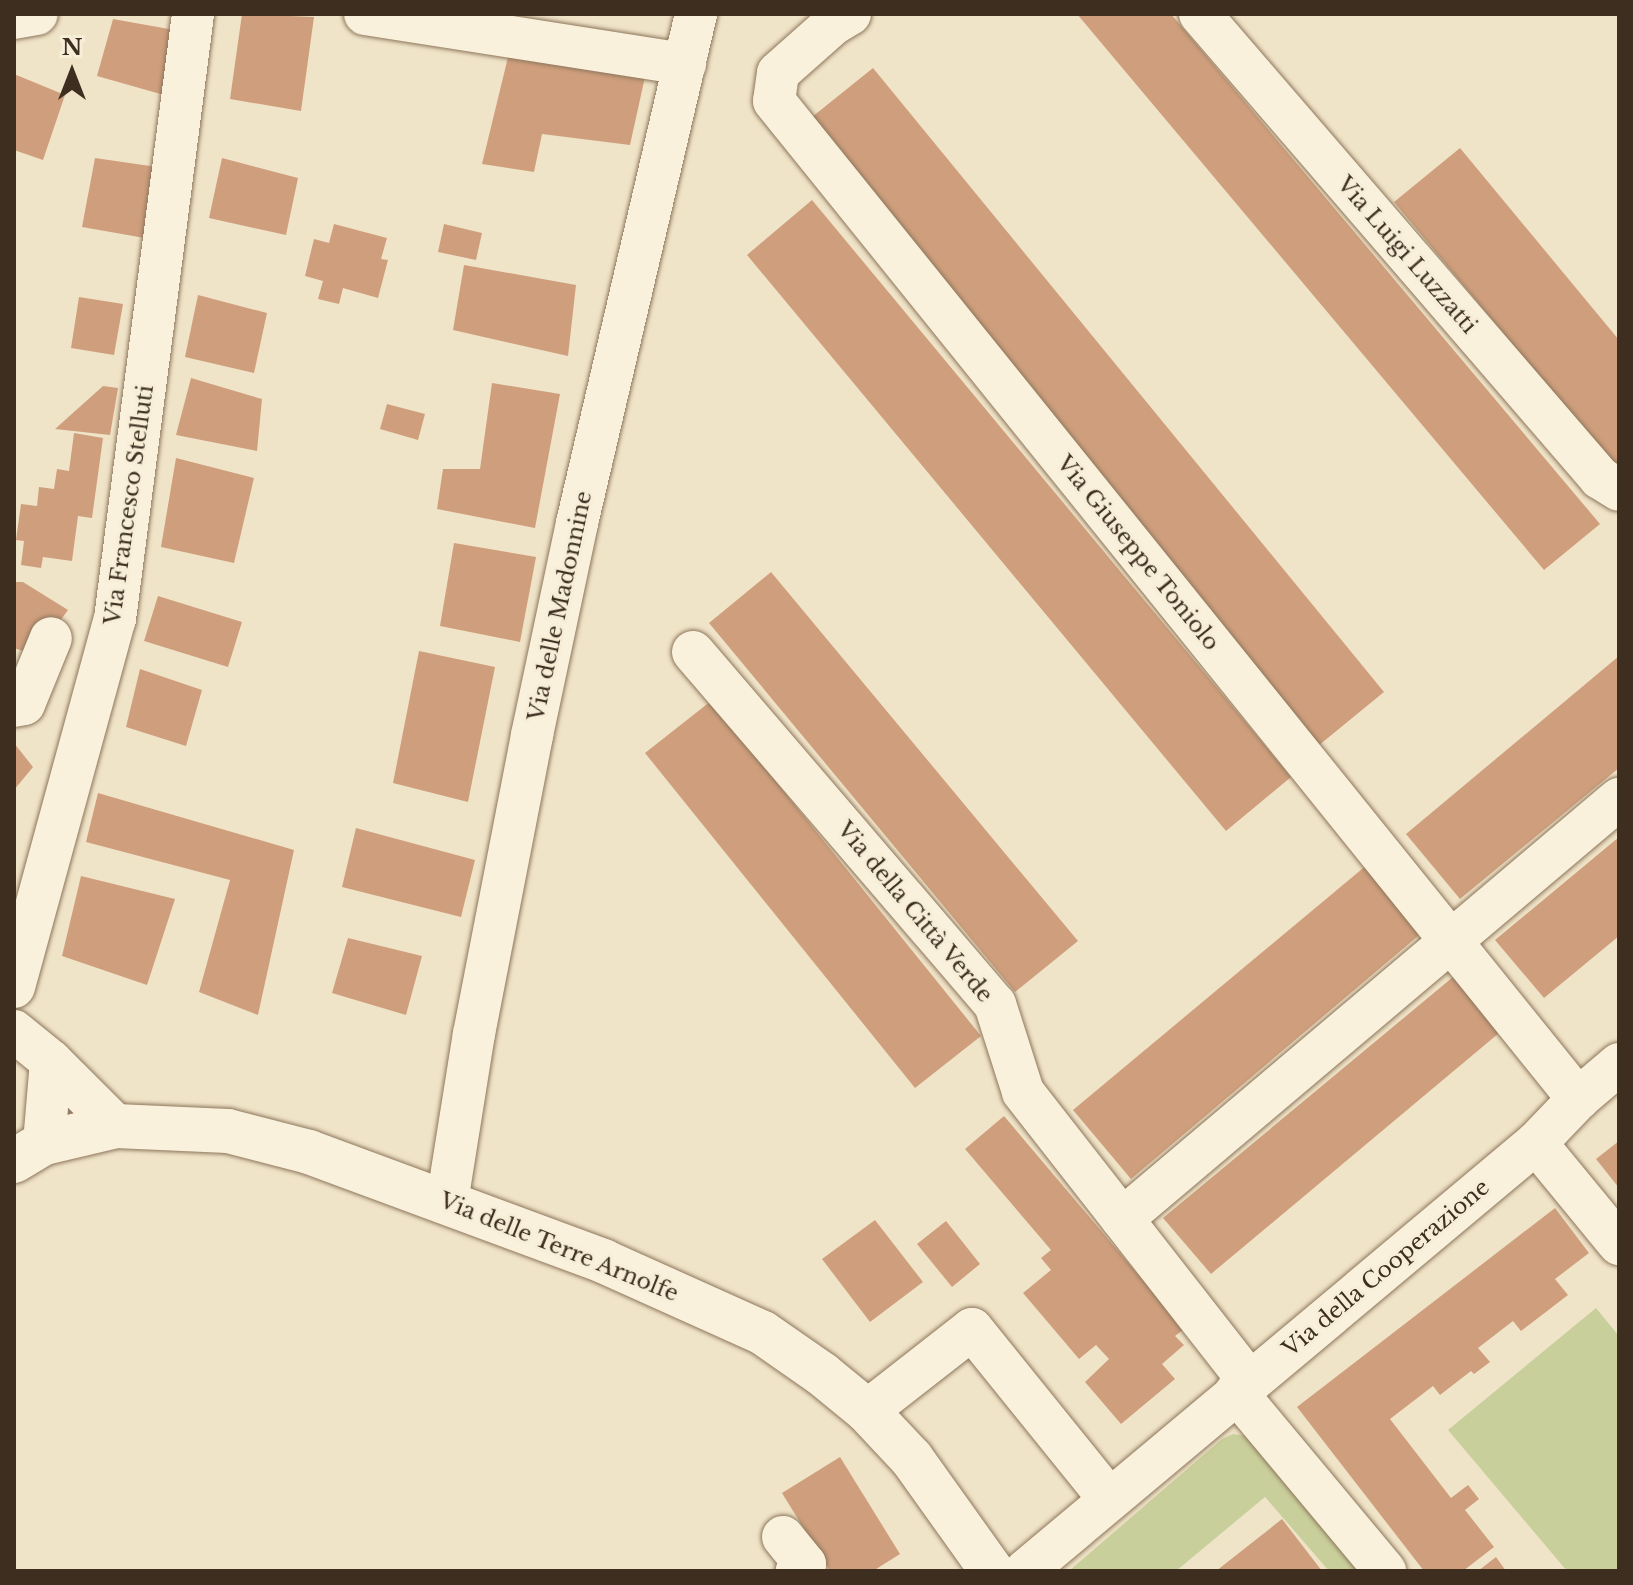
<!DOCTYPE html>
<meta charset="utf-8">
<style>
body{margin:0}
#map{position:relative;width:1633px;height:1585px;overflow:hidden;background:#f0e4c8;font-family:"Libre Baskerville",serif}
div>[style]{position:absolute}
.green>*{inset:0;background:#c9cf9b}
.building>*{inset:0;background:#cf9f7d}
.roads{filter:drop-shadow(0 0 2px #8d765c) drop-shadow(0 0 2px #8d765c)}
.minor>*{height:42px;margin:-21px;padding:0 21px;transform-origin:21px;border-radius:21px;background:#faf1dc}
.tertiary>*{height:44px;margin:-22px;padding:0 22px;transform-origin:22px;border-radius:22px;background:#faf1dc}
span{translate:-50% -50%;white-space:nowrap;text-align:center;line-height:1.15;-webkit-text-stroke:6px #f7eed8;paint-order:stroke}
.street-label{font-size:22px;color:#3d2e20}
.frame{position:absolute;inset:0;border:16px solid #3d2e20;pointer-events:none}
.north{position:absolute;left:32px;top:32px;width:80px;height:80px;-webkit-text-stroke:6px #f7eed8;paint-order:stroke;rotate:0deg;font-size:22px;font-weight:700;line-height:32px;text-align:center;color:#3d2e20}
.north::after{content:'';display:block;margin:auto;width:28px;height:36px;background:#3d2e20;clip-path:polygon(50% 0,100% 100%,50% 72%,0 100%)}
</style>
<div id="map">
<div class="green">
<div style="clip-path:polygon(1596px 1308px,1619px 1336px,1619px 1571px,1567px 1571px,1448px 1430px)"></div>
<div style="clip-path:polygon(1233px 1434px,1245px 1436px,1366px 1571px,1329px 1571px,1265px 1497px,1176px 1571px,1069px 1571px,1222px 1439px)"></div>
</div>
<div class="building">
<div style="clip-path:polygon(242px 14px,314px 17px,301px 111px,230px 99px)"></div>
<div style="clip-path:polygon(1077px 14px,1171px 14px,1600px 524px,1544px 570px)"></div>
<div style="clip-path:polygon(113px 19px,180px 31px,164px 95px,97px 76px)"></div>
<div style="clip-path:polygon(509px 53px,645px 77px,630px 145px,542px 134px,534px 172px,482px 164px)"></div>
<div style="clip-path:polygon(873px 68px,1384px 692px,1318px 746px,807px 121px)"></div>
<div style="clip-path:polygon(14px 74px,65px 95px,43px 160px,14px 150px)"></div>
<div style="clip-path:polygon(1460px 148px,1619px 340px,1619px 472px,1394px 202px)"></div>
<div style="clip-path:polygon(95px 158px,164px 168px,156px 240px,82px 227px)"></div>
<div style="clip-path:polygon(222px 158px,298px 178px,286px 235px,209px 218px)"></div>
<div style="clip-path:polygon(812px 200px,1291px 777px,1226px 831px,747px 255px)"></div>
<div style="clip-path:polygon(334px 224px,387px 238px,381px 259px,388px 260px,378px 298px,343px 288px,339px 304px,318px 299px,323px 281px,305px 276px,314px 239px,329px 243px)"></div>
<div style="clip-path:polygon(444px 224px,482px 233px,476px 260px,438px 252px)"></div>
<div style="clip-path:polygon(464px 265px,576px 285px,568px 356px,453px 330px)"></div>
<div style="clip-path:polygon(198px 295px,267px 313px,254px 373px,185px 357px)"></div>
<div style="clip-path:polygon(79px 297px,123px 304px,114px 355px,71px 348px)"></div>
<div style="clip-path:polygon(191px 378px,262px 399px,257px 451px,176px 435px)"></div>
<div style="clip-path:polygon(492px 383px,560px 394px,535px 528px,437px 509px,443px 469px,480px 469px)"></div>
<div style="clip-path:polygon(103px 386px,118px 388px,110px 435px,55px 429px)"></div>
<div style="clip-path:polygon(387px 404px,425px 414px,418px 440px,380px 429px)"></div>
<div style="clip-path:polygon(74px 433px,103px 438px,92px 518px,78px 516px,72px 561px,43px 557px,41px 568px,21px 565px,24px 541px,16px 540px,21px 504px,37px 506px,39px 487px,54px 489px,57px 469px,69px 471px)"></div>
<div style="clip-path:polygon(176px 458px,254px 478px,234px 563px,161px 547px)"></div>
<div style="clip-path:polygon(454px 543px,536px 557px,520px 642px,440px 626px)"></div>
<div style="clip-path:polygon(771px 572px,1078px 941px,1015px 992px,709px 623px)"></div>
<div style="clip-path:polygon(14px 582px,23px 582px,68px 610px,35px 655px,14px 648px)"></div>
<div style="clip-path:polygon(158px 596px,242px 622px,228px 667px,144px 641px)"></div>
<div style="clip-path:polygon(419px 651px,495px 667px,468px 802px,393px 783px)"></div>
<div style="clip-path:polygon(1619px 656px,1619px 768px,1460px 899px,1406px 834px)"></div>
<div style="clip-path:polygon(140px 669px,202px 690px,186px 746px,126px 727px)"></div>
<div style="clip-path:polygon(711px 701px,981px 1036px,915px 1088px,645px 753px)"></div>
<div style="clip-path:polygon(14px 743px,33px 767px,14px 790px)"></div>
<div style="clip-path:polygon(98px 793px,294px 850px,258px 1015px,199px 992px,230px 880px,86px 842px)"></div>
<div style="clip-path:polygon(356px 828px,475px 860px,461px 917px,342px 887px)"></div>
<div style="clip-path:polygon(1619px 837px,1619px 936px,1544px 998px,1495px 940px)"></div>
<div style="clip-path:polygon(1368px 864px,1424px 931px,1131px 1179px,1073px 1110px)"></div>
<div style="clip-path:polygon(81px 876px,175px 899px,147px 985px,62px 956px)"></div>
<div style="clip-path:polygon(348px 938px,422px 956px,406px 1015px,332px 993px)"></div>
<div style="clip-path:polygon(1459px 972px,1505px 1028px,1211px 1274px,1163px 1218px)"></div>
<div style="clip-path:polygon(1004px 1116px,1184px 1329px,1175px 1336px,1184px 1345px,1162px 1364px,1175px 1379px,1121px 1424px,1085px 1382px,1109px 1359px,1096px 1345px,1079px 1359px,1023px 1293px,1051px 1270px,1041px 1258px,1051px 1250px,965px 1149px)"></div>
<div style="clip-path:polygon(1619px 1141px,1619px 1188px,1596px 1159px)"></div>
<div style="clip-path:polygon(1555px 1208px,1589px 1253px,1555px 1279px,1568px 1295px,1521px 1331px,1513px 1321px,1478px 1348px,1490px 1362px,1474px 1374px,1471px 1371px,1440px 1395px,1433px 1386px,1390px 1419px,1451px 1498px,1468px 1485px,1479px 1499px,1465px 1510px,1494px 1547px,1463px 1571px,1424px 1571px,1297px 1407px)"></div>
<div style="clip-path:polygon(875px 1220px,923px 1282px,870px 1322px,822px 1259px)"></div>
<div style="clip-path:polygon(946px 1221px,980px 1264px,952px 1287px,917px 1244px)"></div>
<div style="clip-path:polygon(840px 1457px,900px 1554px,873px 1571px,830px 1571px,782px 1493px)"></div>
<div style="clip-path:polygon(1282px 1519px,1322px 1571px,1216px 1571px)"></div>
<div style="clip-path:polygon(1496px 1557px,1506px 1571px,1478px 1571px)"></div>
</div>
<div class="roads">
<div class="minor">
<div style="left:365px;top:14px;width:324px;rotate:8.9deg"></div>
<div style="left:850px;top:14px;width:21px;rotate:149deg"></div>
<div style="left:832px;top:25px;width:72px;rotate:138.4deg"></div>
<div style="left:778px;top:73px;width:28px;rotate:98deg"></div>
<div style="left:774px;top:101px;width:1282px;rotate:51.14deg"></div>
<div style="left:1200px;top:14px;width:613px;rotate:49.24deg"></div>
<div style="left:1600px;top:478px;width:22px;rotate:32deg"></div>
<div style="left:14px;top:18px;width:23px;rotate:-10deg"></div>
<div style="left:693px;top:652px;width:464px;rotate:49.4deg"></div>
<div style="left:995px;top:1004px;width:92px;rotate:72.3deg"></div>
<div style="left:1023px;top:1092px;width:367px;rotate:52deg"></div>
<div style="left:14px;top:706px;width:10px;rotate:-11deg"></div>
<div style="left:24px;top:704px;width:71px;rotate:-67.8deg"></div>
<div style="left:14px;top:987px;width:382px;rotate:-74.7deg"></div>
<div style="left:115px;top:619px;width:610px;rotate:-82.65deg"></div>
<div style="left:14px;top:1031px;width:48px;rotate:39deg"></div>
<div style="left:51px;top:1061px;width:92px;rotate:45deg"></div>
<div style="left:44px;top:1143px;width:82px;rotate:-85.1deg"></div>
<div style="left:1536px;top:1143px;width:131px;rotate:50.6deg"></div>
<div style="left:447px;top:1202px;width:170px;rotate:-80.9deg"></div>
<div style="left:474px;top:1034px;width:305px;rotate:-79deg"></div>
<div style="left:532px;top:735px;width:217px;rotate:-78deg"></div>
<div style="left:577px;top:523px;width:523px;rotate:-76.84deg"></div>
<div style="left:1122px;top:1219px;width:651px;rotate:-40.2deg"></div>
<div style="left:1236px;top:1392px;width:233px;rotate:50.2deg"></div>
<div style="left:867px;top:1411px;width:133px;rotate:-38deg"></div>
<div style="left:972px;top:1329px;width:218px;rotate:51.1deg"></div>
<div style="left:783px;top:1537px;width:35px;rotate:51deg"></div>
<div style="left:805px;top:1564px;width:11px;rotate:139deg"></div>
<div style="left:1025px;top:1571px;width:667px;rotate:-39.95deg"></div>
<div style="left:1536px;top:1143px;width:61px;rotate:-46.3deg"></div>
<div style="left:1578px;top:1099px;width:54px;rotate:-40.5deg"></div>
</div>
<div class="tertiary">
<div style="left:14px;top:1161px;width:35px;rotate:-31deg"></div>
<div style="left:44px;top:1143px;width:74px;rotate:-13.3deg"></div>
<div style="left:116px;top:1126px;width:112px;rotate:2.6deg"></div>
<div style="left:228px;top:1131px;width:84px;rotate:14.5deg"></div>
<div style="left:309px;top:1152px;width:314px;rotate:20.3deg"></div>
<div style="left:603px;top:1261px;width:175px;rotate:24.2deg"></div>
<div style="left:763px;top:1333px;width:72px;rotate:34.8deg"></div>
<div style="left:822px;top:1374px;width:58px;rotate:39.4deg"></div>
<div style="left:867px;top:1411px;width:66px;rotate:46.8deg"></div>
<div style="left:912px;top:1459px;width:138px;rotate:54.5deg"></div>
</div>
</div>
<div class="street-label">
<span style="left:1407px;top:255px;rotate:49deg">Via Luigi Luzzatti</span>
<span style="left:129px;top:505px;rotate:-82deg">Via Francesco Stelluti</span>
<span style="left:1138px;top:553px;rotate:51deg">Via Giuseppe Toniolo</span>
<span style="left:560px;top:606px;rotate:-78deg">Via delle Madonnine</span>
<span style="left:915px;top:912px;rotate:50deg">Via della Città Verde</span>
<span style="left:559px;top:1247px;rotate:22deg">Via delle Terre Arnolfe</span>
<span style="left:1386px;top:1268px;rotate:-40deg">Via della Cooperazione</span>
</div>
<div class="frame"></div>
<div class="north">N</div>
</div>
